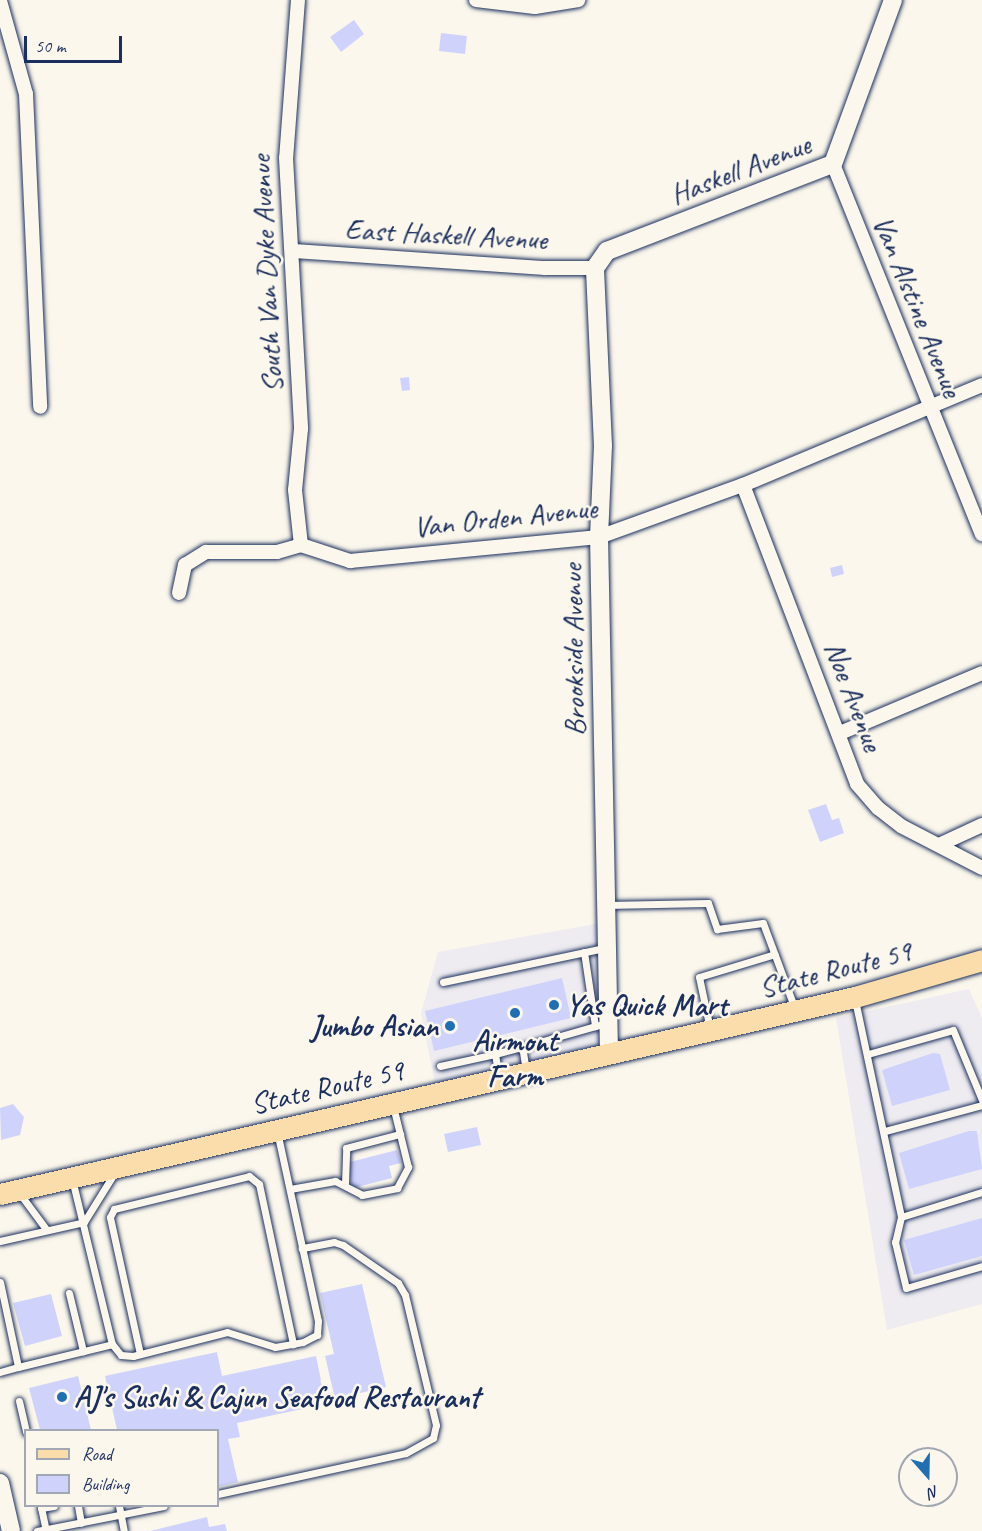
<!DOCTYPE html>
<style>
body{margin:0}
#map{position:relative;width:982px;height:1531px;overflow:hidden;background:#fbf7ec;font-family:Caveat,sans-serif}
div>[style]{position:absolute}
.built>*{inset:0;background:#eeecf1}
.building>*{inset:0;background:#cfd3fc}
.roads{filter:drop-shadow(0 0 2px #1b2f5e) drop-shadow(0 0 2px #1b2f5e)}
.lane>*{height:7px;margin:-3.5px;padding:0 3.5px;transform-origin:3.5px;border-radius:3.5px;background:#fbf7ec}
.street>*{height:14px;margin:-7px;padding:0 7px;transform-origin:7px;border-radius:7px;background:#fbf7ec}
.secondary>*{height:18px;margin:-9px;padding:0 9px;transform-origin:9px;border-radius:9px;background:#fbf7ec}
.primary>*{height:21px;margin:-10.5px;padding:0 10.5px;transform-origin:10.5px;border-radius:10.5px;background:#faddab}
.dots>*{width:16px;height:16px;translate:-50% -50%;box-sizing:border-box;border:3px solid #fbf7ec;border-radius:50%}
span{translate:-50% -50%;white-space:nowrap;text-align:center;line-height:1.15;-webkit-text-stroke:5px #fbf7ec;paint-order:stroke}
.street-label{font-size:30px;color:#1b2f5e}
.poi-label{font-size:30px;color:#1b2f5e;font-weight:700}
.left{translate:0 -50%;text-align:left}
.right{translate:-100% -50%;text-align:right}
.legend{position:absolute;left:24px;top:1429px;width:195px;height:78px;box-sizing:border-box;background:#fbf7ec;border:2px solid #a1a7b3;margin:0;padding:8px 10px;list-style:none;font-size:18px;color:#1b2f5e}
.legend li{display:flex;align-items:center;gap:12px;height:30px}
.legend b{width:30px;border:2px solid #a1a7b3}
.north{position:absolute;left:898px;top:1447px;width:60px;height:60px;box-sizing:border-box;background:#fbf7ec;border:2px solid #a1a7b3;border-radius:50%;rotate:160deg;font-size:16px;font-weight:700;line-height:24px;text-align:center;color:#1b2f5e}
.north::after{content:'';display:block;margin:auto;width:21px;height:27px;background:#1f6fb2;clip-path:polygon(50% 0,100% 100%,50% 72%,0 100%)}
.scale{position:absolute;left:24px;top:36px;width:98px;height:27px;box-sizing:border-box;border:3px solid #1b2f5e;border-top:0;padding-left:8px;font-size:18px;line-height:21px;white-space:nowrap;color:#1b2f5e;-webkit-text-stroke:4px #fbf7ec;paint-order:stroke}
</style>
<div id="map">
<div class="built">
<div style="clip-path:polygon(601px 923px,603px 1046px,435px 1084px,421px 1013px,438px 952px)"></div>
<div style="clip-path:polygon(969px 989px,982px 1018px,982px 1304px,887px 1330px,836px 1018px)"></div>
</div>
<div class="building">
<div style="clip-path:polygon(354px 20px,364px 34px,341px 52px,330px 37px)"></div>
<div style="clip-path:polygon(441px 33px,467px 36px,465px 54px,439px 51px)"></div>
<div style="clip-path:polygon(409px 377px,410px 390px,402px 391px,400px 378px)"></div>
<div style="clip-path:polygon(842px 565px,844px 574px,832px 577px,830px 568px)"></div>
<div style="clip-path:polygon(826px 804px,832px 820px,839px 818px,844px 833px,820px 842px,808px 810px)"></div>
<div style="clip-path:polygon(562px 978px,571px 1018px,434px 1051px,425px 1011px)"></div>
<div style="clip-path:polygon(933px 1053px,940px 1054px,950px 1090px,892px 1106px,882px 1070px)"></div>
<div style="clip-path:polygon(13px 1104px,24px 1117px,20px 1135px,1px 1140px,0 1108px)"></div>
<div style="clip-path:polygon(477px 1127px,481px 1145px,448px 1152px,444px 1134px)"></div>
<div style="clip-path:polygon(969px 1131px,977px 1131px,982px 1169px,909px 1189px,899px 1153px)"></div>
<div style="clip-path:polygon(397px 1150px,401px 1163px,389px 1166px,392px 1178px,353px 1188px,346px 1163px)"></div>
<div style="clip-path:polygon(982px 1218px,982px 1256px,914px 1275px,904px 1240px)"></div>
<div style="clip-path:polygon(362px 1284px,386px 1387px,335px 1399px,325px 1356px,334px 1354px,320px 1293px)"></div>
<div style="clip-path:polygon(51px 1294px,62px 1336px,25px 1346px,13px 1303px)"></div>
<div style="clip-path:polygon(217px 1352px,222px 1376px,316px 1356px,326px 1404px,237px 1423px,240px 1437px,228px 1439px,238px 1482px,218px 1487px,218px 1430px,117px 1430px,105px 1376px)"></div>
<div style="clip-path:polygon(78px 1376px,91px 1430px,40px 1430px,29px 1388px)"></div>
<div style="clip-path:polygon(207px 1517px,209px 1527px,225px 1524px,227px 1531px,150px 1531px)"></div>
</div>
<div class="roads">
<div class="lane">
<div style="left:606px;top:905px;width:102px;rotate:-1.1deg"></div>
<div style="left:708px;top:903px;width:28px;rotate:71deg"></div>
<div style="left:717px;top:929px;width:46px;rotate:-7.4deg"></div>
<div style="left:763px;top:923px;width:92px;rotate:69.6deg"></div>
<div style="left:584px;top:952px;width:75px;rotate:81.5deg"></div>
<div style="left:595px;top:1026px;width:4px;rotate:-14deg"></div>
<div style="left:443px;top:982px;width:166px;rotate:-11.9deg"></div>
<div style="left:855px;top:1000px;width:222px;rotate:78deg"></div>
<div style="left:901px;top:1217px;width:85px;rotate:-17.2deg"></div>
<div style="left:710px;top:1029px;width:53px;rotate:-101.9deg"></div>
<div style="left:699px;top:977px;width:79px;rotate:-16.8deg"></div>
<div style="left:868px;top:1054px;width:88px;rotate:-15.8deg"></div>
<div style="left:953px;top:1030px;width:76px;rotate:67.5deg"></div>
<div style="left:440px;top:1066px;width:56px;rotate:-12.3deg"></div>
<div style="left:526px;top:1071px;width:24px;rotate:-99deg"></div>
<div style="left:522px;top:1047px;width:76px;rotate:-16deg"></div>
<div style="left:499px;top:1077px;width:23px;rotate:-100deg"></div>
<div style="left:495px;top:1054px;width:28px;rotate:-15deg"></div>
<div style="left:885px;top:1131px;width:100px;rotate:-15deg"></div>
<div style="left:72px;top:1179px;width:170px;rotate:76.4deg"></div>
<div style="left:112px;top:1344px;width:14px;rotate:51deg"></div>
<div style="left:121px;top:1355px;width:12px;rotate:5deg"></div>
<div style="left:133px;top:1356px;width:97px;rotate:-14.3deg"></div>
<div style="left:227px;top:1332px;width:50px;rotate:17.4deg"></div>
<div style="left:275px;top:1347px;width:28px;rotate:-10deg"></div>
<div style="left:303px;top:1342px;width:16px;rotate:-27deg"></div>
<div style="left:317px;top:1335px;width:14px;rotate:-86deg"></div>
<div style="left:318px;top:1321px;width:193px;rotate:-102.2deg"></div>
<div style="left:345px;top:1184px;width:36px;rotate:-88deg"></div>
<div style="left:346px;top:1148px;width:56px;rotate:-14.5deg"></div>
<div style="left:290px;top:1189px;width:46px;rotate:-10.1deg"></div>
<div style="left:335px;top:1181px;width:30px;rotate:27deg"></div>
<div style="left:362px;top:1195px;width:36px;rotate:-11deg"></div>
<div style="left:397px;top:1188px;width:24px;rotate:-62deg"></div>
<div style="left:408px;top:1167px;width:63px;rotate:-103.8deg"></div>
<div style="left:20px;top:1194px;width:44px;rotate:53.4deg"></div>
<div style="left:901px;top:1217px;width:26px;rotate:103deg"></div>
<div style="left:895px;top:1242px;width:47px;rotate:76.6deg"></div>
<div style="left:906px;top:1288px;width:79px;rotate:-16.1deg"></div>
<div style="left:0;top:1241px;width:86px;rotate:-12.7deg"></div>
<div style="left:84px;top:1222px;width:59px;rotate:-58.2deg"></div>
<div style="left:0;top:1282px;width:87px;rotate:78deg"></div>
<div style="left:18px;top:1367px;width:97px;rotate:-13.7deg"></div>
<div style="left:69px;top:1293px;width:60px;rotate:76.4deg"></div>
<div style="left:140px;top:1354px;width:140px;rotate:-102.4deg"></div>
<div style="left:110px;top:1217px;width:9px;rotate:-63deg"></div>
<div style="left:114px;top:1209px;width:139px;rotate:-13.7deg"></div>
<div style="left:249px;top:1176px;width:13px;rotate:39deg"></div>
<div style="left:259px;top:1184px;width:164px;rotate:78deg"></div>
<div style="left:0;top:1372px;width:19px;rotate:-16deg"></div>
<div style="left:19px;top:1401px;width:32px;rotate:77deg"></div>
<div style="left:218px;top:1494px;width:192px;rotate:-12.3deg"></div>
<div style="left:406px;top:1453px;width:31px;rotate:-29deg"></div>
<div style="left:433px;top:1438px;width:13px;rotate:-77deg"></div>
<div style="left:436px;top:1425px;width:134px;rotate:-103.4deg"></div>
<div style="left:405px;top:1295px;width:14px;rotate:-120deg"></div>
<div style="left:398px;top:1283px;width:67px;rotate:-145.4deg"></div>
<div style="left:343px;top:1245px;width:9px;rotate:-162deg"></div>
<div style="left:334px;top:1242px;width:33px;rotate:169deg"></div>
<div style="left:78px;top:1506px;width:17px;rotate:80deg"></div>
<div style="left:119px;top:1506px;width:25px;rotate:79deg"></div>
<div style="left:37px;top:1531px;width:129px;rotate:-11.1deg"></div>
<div style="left:46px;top:1531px;width:24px;rotate:-102deg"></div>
<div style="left:41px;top:1508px;width:13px;rotate:-9deg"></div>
</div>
<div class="street">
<div style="left:298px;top:0;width:158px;rotate:94.3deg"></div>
<div style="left:286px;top:158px;width:271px;rotate:86.8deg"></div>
<div style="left:301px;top:429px;width:61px;rotate:95.6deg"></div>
<div style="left:295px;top:490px;width:55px;rotate:83.8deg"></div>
<div style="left:476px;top:0;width:59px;rotate:6.8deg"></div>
<div style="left:535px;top:7px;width:44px;rotate:-9.2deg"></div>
<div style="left:0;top:1px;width:97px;rotate:74.4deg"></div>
<div style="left:26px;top:94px;width:313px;rotate:87.4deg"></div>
<div style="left:833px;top:164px;width:399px;rotate:68.1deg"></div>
<div style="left:294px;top:251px;width:252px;rotate:3.9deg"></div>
<div style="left:545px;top:268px;width:50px"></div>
<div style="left:743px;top:485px;width:320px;rotate:69.1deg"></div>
<div style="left:857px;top:784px;width:32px;rotate:49deg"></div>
<div style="left:878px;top:808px;width:29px;rotate:38deg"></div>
<div style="left:901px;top:826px;width:91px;rotate:27.4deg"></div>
<div style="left:179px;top:593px;width:29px;rotate:-78deg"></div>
<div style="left:185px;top:565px;width:25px;rotate:-32deg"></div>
<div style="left:206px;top:552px;width:71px"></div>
<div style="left:277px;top:552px;width:25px;rotate:-16deg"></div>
<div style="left:301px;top:545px;width:52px;rotate:18.1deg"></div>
<div style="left:350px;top:561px;width:250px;rotate:-5.5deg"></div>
<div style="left:599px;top:537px;width:153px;rotate:-19.9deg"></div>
<div style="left:743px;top:485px;width:259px;rotate:-22.7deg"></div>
<div style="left:840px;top:733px;width:154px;rotate:-22.9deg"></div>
<div style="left:941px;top:844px;width:45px;rotate:-24.9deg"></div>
</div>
<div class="secondary">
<div style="left:609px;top:1052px;width:515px;rotate:-91.11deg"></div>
<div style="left:599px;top:537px;width:91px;rotate:-87.5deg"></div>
<div style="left:603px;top:446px;width:178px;rotate:-92.6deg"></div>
<div style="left:595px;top:268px;width:21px;rotate:-55deg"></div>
<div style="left:607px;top:251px;width:242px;rotate:-21.1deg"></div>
<div style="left:833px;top:164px;width:175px;rotate:-69.9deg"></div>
<div style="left:0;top:1483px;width:49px;rotate:77.1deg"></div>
</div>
<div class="primary">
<div style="left:0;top:1194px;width:877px;rotate:-12.98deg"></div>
<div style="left:855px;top:997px;width:132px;rotate:-16.2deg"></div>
</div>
</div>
<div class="dots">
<div style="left:554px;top:1005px;background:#1f6fb2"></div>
<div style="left:515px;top:1013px;background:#1f6fb2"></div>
<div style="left:450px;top:1026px;background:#1f6fb2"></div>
<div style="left:62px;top:1397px;background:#1f6fb2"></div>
</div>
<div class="street-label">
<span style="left:740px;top:169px;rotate:-21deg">Haskell Avenue</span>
<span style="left:446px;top:234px;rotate:3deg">East Haskell Avenue</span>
<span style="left:266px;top:274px;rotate:-93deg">South Van Dyke Avenue</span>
<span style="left:918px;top:306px;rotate:68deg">Van Alstine Avenue</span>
<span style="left:505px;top:517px;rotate:-6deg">Van Orden Avenue</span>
<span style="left:573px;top:650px;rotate:-91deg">Brookside Avenue</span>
<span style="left:854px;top:696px;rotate:69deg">Noe Avenue</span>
<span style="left:835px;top:969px;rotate:-14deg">State Route 59</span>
<span style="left:327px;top:1087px;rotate:-13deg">State Route 59</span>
</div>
<div class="poi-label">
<span class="left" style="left:566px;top:1005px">Yas Quick Mart</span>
<span class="right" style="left:438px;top:1026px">Jumbo Asian</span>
<span style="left:515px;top:1058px">Airmont<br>Farm</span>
<span class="left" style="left:74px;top:1397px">AJ's Sushi &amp; Cajun Seafood Restaurant</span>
</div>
<ul class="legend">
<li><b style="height:8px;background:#faddab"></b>Road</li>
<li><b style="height:16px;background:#cfd3fc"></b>Building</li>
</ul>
<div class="north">N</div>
<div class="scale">50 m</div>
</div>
